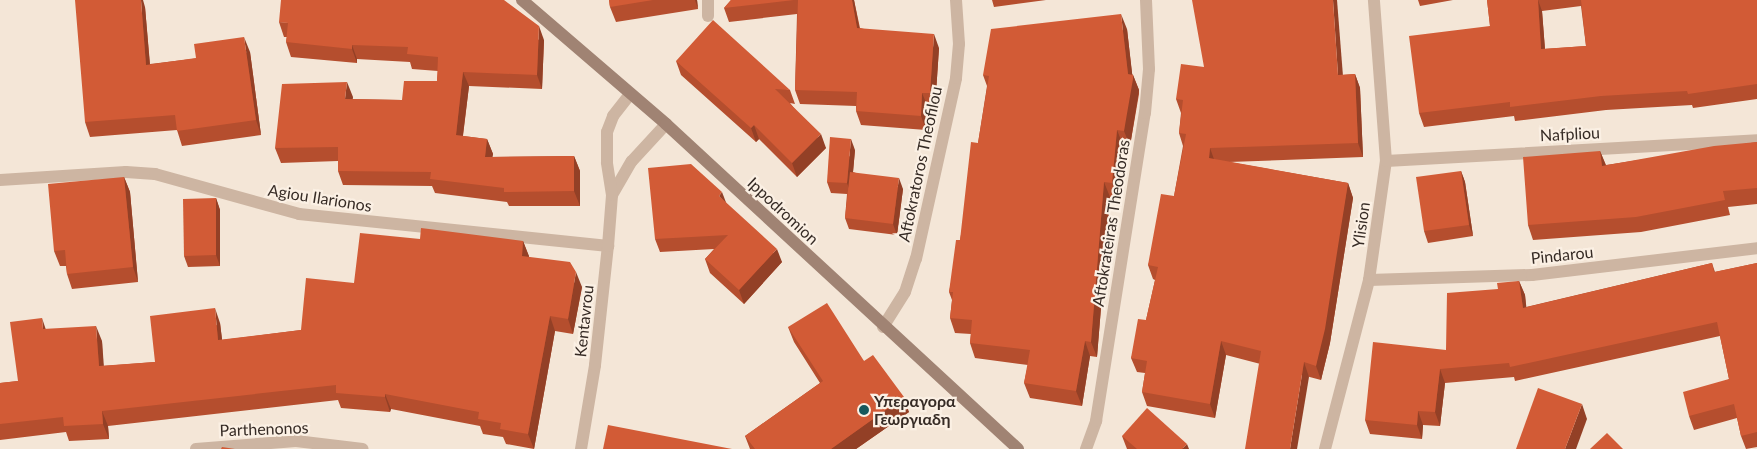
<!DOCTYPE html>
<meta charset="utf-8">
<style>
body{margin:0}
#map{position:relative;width:1757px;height:449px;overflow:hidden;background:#f4e6d7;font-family:Lato,sans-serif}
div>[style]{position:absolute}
.street>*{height:12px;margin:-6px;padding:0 6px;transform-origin:6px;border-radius:6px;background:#cdb5a2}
.secondary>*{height:12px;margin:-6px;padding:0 6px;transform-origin:6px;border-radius:6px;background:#a08373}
.wall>*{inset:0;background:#b54e2e}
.shaded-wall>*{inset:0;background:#934026}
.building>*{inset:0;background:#d25b36}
.dots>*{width:14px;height:14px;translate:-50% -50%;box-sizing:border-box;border:2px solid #fbf0e4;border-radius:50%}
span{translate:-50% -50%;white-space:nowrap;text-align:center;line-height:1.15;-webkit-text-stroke:4.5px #fbf0e4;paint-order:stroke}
.street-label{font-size:16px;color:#362b25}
.poi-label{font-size:16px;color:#362b25;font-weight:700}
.left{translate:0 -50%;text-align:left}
</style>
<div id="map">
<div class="street">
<div style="left:708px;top:0;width:16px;rotate:90deg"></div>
<div style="left:1386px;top:161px;width:372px;rotate:-3.2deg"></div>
<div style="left:0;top:180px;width:126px;rotate:-3.6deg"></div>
<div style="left:126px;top:172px;width:29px;rotate:4deg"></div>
<div style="left:155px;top:174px;width:149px;rotate:15.5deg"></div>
<div style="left:299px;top:214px;width:311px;rotate:5.9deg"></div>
<div style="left:612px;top:195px;width:39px;rotate:-60deg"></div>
<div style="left:632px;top:161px;width:50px;rotate:-47.4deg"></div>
<div style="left:1369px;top:280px;width:163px;rotate:-1.8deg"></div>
<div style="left:1532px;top:275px;width:227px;rotate:-6.8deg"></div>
<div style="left:883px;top:327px;width:41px;rotate:-57.8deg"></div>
<div style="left:905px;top:292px;width:35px;rotate:-72deg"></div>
<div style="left:916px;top:259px;width:185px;rotate:-77.5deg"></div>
<div style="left:956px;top:78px;width:34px;rotate:-85deg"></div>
<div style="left:959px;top:44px;width:44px;rotate:-93.9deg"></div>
<div style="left:196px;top:449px;width:100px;rotate:-4.6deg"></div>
<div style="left:296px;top:441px;width:67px;rotate:6.8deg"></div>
<div style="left:581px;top:449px;width:85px;rotate:-80.5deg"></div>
<div style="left:595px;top:365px;width:120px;rotate:-83.8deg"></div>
<div style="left:608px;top:246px;width:51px;rotate:-85.5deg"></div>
<div style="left:612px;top:195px;width:33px;rotate:-99deg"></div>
<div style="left:607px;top:162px;width:30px;rotate:-90deg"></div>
<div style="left:607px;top:132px;width:17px;rotate:-69deg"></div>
<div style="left:613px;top:116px;width:28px;rotate:-52deg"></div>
<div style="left:1086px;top:449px;width:30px;rotate:-70deg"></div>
<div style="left:1096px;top:421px;width:312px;rotate:-81deg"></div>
<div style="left:1145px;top:113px;width:44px;rotate:-84.8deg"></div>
<div style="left:1149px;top:69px;width:69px;rotate:-92.5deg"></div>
<div style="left:1325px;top:449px;width:175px;rotate:-75.4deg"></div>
<div style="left:1369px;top:280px;width:120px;rotate:-81.9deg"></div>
<div style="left:1386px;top:161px;width:161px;rotate:-94.3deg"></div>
</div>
<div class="secondary">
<div style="left:522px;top:0;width:190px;rotate:40.7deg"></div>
<div style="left:666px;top:124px;width:479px;rotate:42.7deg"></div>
</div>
<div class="wall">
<div style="clip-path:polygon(609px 0,697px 0,698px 9px,616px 22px,610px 7px)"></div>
<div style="clip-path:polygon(731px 0,854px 0,860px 28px,939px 48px,935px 108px,928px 107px,926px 130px,861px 125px,856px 111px,856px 106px,800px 104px,795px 90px,797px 14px,729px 22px,724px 8px)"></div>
<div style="clip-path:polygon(992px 0,1046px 0,994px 7px)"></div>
<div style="clip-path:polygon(1418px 0,1453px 0,1420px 6px)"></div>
<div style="clip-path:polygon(evenodd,1487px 0,1757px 0,1757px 99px,1693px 108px,1692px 105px,1606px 110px,1515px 121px,1514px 116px,1424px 127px,1419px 113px,1490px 26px,1487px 0,1581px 6px,1586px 46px,1545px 49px,1542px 11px,1581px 6px)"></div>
<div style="clip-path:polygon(145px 7px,150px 64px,250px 52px,261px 135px,182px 146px,177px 130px,90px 137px,85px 122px)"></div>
<div style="clip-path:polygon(279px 22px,544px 40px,542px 89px,469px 86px,463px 136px,487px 139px,493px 154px,492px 157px,574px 156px,580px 171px,580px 206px,509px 206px,507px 202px,435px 193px,432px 186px,343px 185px,338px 171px,338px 161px,281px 163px,275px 148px,353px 97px,352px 99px,402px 100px,437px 81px,438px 71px,412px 69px,410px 62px,357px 59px,357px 63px,291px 57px,286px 42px,287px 37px,284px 37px)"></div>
<div style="clip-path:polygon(1127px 29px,1132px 74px,1133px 75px,1139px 90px,1139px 94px,1130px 146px,1123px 145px,1117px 198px,1110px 197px,1097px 357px,1090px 356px,1082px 406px,1030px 398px,1024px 383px,1028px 365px,975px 358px,970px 343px,971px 334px,955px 333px,950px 318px,952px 300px,949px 292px,960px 240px,978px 143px,987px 86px,983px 75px)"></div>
<div style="clip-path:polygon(676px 61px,790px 90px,795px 104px,790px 103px,826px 148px,797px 177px,759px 139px,756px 142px,681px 75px)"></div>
<div style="clip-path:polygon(1204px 67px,1343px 75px,1355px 74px,1360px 88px,1363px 157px,1229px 162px,1348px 183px,1353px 198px,1330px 343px,1321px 380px,1226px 355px,1215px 418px,1147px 406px,1142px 392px,1145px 373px,1137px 372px,1131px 358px,1146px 320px,1155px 280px,1153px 279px,1148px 265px,1174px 196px,1183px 146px,1179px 133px,1181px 113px,1176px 99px)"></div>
<div style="clip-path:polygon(1757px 142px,1757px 204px,1728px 207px,1730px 215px,1641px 232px,1533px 240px,1528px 225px,1600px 151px,1606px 165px)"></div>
<div style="clip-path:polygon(855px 150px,853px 172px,903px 189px,897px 235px,849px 229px,845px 218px,847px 194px,831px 193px,827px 182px)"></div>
<div style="clip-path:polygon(1461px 171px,1465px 182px,1473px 236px,1428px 243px,1424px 231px)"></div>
<div style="clip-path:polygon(124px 177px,130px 192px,138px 282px,72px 289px,67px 274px,66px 266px,60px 266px,54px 251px)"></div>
<div style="clip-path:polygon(216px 198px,220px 210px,220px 266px,188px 267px,184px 256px)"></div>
<div style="clip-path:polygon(727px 204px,782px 262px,744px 304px,710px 273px,705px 259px,714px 249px,660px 252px,655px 239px)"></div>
<div style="clip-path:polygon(420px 239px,523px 241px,529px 257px,582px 287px,573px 334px,555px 331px,534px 449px,506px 444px,503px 437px,483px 434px,480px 426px,391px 409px,390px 412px,341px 408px,338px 400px,108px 426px,109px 439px,69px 441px,66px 432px,0 440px,0 383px,18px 381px,46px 329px,102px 341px,103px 366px,155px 362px,220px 323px,222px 340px,301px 330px,354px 283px)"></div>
<div style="clip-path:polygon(1712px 263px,1715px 272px,1757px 263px,1757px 447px,1746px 449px,1741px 436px,1737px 418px,1694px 430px,1689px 416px,1729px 379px,1720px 336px,1515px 381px,1514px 377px,1445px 383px,1440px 426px,1423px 425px,1422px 439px,1370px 434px,1365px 420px,1446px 350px,1498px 289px,1519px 281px,1525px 295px,1526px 307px)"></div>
<div style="clip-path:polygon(788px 327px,864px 361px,909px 412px,856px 449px,750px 449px,745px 436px,820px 383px,794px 342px)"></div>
<div style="clip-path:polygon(1122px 436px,1189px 449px,1127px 449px)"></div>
</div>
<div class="shaded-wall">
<div style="clip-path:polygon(141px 0,143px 0,145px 7px,151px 79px,146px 65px)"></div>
<div style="clip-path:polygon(695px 0,697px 0,698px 9px)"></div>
<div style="clip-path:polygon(852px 0,854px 0,862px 42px,857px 28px)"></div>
<div style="clip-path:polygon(1333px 0,1337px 0,1344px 89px,1338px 75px)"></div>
<div style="clip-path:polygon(1538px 0,1542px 11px,1546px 63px,1541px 49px)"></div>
<div style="clip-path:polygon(1121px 14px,1127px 29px,1133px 81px,1133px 75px,1139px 90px,1130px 146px,1124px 131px,1128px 74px)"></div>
<div style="clip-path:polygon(539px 26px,544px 40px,542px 89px,537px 75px)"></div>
<div style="clip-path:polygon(934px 34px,939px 48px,935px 108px,930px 93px)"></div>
<div style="clip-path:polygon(244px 37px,250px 52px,261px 135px,256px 120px)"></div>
<div style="clip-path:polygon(352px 45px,357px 59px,357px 63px,352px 49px)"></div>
<div style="clip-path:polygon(463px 72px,469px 86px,461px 150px,456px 135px)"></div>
<div style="clip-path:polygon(1355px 74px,1360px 88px,1363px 157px,1358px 143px)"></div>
<div style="clip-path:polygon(347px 82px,353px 97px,351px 114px,345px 99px)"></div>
<div style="clip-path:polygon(922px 93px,928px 107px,926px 130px,921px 116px)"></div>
<div style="clip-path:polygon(754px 125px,759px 139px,756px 142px,751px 128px)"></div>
<div style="clip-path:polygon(1117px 130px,1123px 145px,1117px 198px,1112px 183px)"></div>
<div style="clip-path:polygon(821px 134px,826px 148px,797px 177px,792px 163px)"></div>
<div style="clip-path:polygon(487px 139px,493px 154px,490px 172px,485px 157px)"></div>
<div style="clip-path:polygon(851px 139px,855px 150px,851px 194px,847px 183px)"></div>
<div style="clip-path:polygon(1210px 148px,1215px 162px,1209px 158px)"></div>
<div style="clip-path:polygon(1600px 151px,1606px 166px,1602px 166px)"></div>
<div style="clip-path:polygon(574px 156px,580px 171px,580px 206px,574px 191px)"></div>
<div style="clip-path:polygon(1461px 171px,1465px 182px,1473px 236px,1469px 225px)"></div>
<div style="clip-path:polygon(124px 177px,130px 192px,138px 282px,133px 267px)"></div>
<div style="clip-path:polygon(899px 178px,903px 189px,897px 235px,893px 224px)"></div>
<div style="clip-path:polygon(1104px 182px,1110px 197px,1097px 357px,1091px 342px)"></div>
<div style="clip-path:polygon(1348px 183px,1353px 198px,1330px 343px,1321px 380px,1316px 366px)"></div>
<div style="clip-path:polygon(722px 192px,727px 205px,719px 196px)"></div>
<div style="clip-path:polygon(216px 198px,220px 210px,220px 266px,216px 255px)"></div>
<div style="clip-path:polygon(523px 241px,529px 256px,527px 271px,522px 256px)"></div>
<div style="clip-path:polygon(777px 249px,782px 262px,744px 304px,739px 290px)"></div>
<div style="clip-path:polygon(576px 272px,582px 287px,573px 334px,568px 319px)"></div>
<div style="clip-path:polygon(1519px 281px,1525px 295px,1528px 322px,1523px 308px)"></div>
<div style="clip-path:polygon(215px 308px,220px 323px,224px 355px,218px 340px)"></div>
<div style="clip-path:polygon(550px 316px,555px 331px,534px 449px,528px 434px)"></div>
<div style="clip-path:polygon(42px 318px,47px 333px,43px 329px)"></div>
<div style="clip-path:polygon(96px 326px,102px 341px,105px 381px,99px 366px)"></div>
<div style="clip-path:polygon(1085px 341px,1090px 356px,1082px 406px,1076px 391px)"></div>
<div style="clip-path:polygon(1221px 341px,1226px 355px,1215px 418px,1210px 404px)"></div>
<div style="clip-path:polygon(1304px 362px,1309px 377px,1297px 449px,1290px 449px)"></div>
<div style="clip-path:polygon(1440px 369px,1445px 383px,1440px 426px,1435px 412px)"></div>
<div style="clip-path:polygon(385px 394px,391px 409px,390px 412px,385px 397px)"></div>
<div style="clip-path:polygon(904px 397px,909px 412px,856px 449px,831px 449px)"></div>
<div style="clip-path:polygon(1582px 404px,1587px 419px,1576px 449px,1565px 449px)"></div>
<div style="clip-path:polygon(102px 411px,108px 426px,109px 439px,103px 424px)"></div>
<div style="clip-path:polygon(1418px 411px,1423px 425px,1422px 439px,1417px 425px)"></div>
<div style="clip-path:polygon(1187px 444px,1189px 449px,1182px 449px)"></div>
</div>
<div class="building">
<div style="clip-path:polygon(75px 0,141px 0,146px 65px,196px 58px,194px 44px,244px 37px,256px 120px,177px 131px,175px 115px,85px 122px)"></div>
<div style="clip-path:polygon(281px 0,504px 0,539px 26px,537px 75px,463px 72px,456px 135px,487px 139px,485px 157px,574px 156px,574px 191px,504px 192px,504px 188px,430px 179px,431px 172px,338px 171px,338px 147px,275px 148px,282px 84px,347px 82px,345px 99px,402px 100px,404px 81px,437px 81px,438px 57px,407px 54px,408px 47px,352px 45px,352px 49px,286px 42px,288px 23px,279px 22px)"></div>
<div style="clip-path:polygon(609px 0,653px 0,610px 7px)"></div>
<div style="clip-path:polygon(731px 0,794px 0,724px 8px)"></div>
<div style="clip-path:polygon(798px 0,852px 0,857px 28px,934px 34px,930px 93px,922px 93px,921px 116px,856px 111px,857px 92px,795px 90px)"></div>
<div style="clip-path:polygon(1192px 0,1333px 0,1338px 75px,1355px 74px,1358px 143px,1210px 148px,1209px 158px,1348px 183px,1325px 329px,1316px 366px,1304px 362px,1290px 449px,1245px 449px,1261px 351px,1221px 341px,1210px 404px,1142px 392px,1147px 361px,1131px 358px,1138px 319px,1146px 320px,1158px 267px,1148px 265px,1161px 194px,1174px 196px,1186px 134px,1179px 133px,1183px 100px,1176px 99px,1181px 64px,1204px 67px)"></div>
<div style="clip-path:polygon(1487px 0,1538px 0,1541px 49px,1586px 46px,1581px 0,1757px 0,1757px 84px,1688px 94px,1687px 91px,1601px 96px,1510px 107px,1510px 102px,1419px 113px,1409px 36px,1490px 26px)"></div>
<div style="clip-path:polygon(1121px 14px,1128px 74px,1133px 75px,1133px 79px,1124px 131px,1117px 130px,1112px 183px,1104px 182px,1091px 342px,1085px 341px,1076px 391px,1024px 383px,1030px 350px,970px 343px,972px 320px,950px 318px,953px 292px,949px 292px,956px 240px,960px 240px,971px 142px,978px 143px,989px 76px,983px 75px,991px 29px)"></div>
<div style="clip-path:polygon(713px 20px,790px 90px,775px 89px,821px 134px,792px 163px,754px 125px,751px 128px,676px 61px)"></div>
<div style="clip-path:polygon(830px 137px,851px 139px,847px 183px,827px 182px)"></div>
<div style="clip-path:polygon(1757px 142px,1757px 188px,1723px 191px,1725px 200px,1636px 217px,1528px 225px,1523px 157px,1600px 151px,1602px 166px,1714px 146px)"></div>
<div style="clip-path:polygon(691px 164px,722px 192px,719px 196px,777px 249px,739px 290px,705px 259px,728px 235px,655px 239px,648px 168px)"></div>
<div style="clip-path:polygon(1461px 171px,1469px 225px,1424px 231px,1416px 177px)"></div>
<div style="clip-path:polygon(850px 172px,899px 178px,893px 224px,845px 218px)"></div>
<div style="clip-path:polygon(124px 177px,133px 267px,67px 274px,65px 250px,54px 251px,48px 184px)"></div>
<div style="clip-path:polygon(216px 198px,216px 255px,184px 256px,183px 199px)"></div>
<div style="clip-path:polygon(421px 228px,523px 241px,522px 256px,570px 262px,576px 272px,568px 319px,550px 316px,528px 434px,500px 429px,501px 423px,478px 419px,479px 412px,385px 394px,385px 397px,336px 393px,336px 385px,102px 411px,103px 424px,64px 426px,63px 417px,0 424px,0 383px,18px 381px,10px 322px,42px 318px,43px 329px,96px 326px,99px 366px,155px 362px,150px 316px,215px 308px,218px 340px,301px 330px,306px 278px,354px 283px,360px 233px,420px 239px)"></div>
<div style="clip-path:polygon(1712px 263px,1714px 272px,1757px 263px,1757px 432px,1741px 436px,1734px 404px,1689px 416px,1683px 392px,1729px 379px,1717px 322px,1510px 367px,1509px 363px,1440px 369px,1435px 412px,1418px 411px,1417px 425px,1365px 420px,1373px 342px,1446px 350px,1447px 293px,1498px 289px,1497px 283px,1519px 281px,1523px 308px)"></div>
<div style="clip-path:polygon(827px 303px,864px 361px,873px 355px,904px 397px,831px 449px,755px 449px,745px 436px,823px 381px,788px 327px)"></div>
<div style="clip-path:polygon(1538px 388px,1582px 404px,1565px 449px,1516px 449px)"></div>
<div style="clip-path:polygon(1147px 408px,1187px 444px,1182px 449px,1137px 449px,1122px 436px)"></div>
<div style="clip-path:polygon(608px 425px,732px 449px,603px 449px)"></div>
<div style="clip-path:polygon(1607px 433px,1623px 449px,1590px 449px)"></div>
<div style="clip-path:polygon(222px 447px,235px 449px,221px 449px)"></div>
</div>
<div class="dots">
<div style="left:864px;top:410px;background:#17585c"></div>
</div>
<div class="street-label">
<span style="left:1570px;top:134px;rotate:-3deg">Nafpliou</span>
<span style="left:920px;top:164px;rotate:-78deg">Aftokratoros Theofilou</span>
<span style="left:320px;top:198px;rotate:9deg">Agiou Ilarionos</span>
<span style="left:783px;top:211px;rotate:43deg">Ippodromion</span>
<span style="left:1111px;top:223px;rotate:-81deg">Aftokrateiras Theodoras</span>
<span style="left:1361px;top:225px;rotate:-82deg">Ylision</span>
<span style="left:1562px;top:255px;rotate:-6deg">Pindarou</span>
<span style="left:584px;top:321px;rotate:-84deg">Kentavrou</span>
<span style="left:264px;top:429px;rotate:-2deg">Parthenonos</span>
</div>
<div class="poi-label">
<span class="left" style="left:874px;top:410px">Υπεραγορα<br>Γεωργιαδη</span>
</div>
</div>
